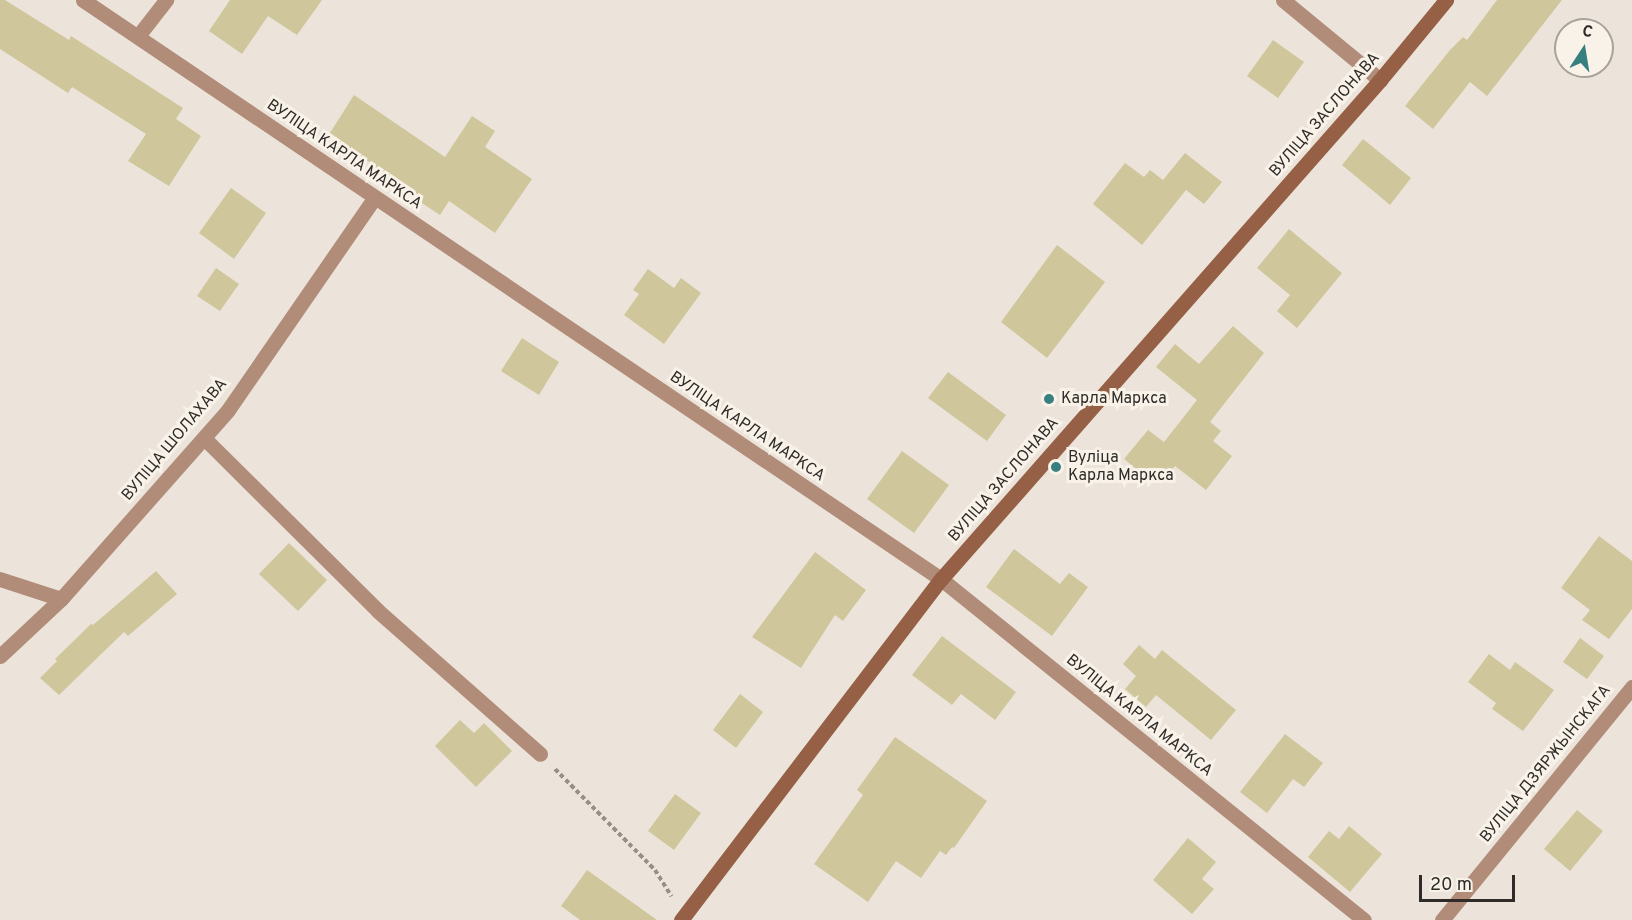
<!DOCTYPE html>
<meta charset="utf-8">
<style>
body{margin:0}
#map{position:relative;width:1632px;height:920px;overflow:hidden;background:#ece4db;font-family:Overpass,sans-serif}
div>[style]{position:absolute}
.building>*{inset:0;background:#d0c69b}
.path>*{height:4px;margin-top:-2px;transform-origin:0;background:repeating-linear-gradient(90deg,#958f89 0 4.5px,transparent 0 7.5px)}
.street>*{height:15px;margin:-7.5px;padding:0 7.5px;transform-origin:7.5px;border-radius:7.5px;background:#b18c79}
.secondary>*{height:15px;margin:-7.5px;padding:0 7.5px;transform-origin:7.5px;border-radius:7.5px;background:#956045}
.dots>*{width:16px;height:16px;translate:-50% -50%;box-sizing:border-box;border:3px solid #f9f2e9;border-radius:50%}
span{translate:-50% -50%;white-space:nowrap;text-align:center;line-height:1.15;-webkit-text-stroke:6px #f9f2e9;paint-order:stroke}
.street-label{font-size:16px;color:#2e2b28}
.poi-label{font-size:16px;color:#2e2b28}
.left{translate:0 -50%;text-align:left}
.north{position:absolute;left:1554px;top:18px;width:60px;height:60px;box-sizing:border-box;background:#f9f2e9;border:2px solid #a8a29c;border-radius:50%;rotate:12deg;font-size:16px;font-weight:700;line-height:24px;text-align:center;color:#2e2b28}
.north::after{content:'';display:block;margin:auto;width:21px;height:27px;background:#388080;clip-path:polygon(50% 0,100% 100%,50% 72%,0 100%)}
.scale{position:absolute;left:1419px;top:875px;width:96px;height:27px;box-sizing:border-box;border:3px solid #2e2b28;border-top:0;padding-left:8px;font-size:18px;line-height:21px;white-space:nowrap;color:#2e2b28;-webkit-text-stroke:4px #f9f2e9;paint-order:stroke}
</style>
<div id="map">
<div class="building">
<div style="clip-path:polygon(0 0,5px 0,69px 40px,71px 36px,183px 108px,176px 119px,201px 136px,169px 186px,128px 161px,146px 134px,72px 87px,68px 93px,0 49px)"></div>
<div style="clip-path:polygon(230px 0,322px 0,297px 35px,268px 16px,242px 54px,209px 31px)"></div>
<div style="clip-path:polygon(1497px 0,1562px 0,1487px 96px,1470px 82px,1433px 129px,1405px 106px,1450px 50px,1463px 37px,1467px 40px)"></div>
<div style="clip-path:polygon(1273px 40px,1304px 62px,1278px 98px,1247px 76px)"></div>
<div style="clip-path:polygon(354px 95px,445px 157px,472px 116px,495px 131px,485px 147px,532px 179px,495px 233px,449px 201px,440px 215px,371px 170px,374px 165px,328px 136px)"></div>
<div style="clip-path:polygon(1363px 139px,1411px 178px,1390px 205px,1342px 165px)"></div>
<div style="clip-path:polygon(1185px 153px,1222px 182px,1204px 204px,1186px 190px,1142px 245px,1093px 204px,1125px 163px,1144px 177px,1150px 170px,1163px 180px)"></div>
<div style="clip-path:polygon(231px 188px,266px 213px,234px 259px,199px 233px)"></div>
<div style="clip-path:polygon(1289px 229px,1342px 273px,1297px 328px,1277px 311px,1290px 295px,1257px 268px)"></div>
<div style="clip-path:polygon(1057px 245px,1105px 282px,1047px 358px,1001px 322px)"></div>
<div style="clip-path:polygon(216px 268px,239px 284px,220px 311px,197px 296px)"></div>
<div style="clip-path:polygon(648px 269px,674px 288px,681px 278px,701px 293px,664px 344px,624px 315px,639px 294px,633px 290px)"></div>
<div style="clip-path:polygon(1233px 326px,1264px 353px,1210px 422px,1221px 431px,1213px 441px,1232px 456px,1206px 490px,1175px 466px,1169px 474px,1160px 468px,1150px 480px,1124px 459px,1148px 430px,1164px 442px,1197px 400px,1156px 367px,1175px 344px,1199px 364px)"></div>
<div style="clip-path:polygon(522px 338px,559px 362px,539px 395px,501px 371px)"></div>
<div style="clip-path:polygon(948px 372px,1006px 415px,987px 441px,928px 398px)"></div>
<div style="clip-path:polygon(902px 451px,949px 485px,914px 533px,867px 499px)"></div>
<div style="clip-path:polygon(1599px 536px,1632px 561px,1632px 609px,1609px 639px,1582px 620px,1590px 610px,1561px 588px)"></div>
<div style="clip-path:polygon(289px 543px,327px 580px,298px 611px,259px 574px)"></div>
<div style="clip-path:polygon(1014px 549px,1060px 584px,1069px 573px,1088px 587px,1052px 636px,986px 587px)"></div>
<div style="clip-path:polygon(815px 552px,866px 590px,843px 621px,835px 615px,801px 668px,752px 637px)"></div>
<div style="clip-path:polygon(156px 571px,177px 594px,128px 636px,124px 632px,59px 695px,40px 678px,57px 661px,55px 659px,91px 624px,93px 625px)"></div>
<div style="clip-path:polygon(942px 636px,1016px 692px,995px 720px,961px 694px,952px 705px,912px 675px)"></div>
<div style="clip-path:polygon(1580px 638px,1604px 656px,1587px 679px,1563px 662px)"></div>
<div style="clip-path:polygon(1139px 645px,1155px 659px,1162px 650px,1236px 710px,1211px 740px,1156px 695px,1146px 707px,1125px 689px,1136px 676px,1123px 664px)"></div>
<div style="clip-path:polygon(1489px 654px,1510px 670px,1515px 662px,1554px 690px,1523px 731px,1492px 709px,1496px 703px,1468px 682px)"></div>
<div style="clip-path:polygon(740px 694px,763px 712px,736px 748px,713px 730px)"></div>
<div style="clip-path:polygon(460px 720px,474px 733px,484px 723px,512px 751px,476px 787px,435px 746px)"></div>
<div style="clip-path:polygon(1285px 734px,1323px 763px,1304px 787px,1293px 779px,1267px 813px,1240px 792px)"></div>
<div style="clip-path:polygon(895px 737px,987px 801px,954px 848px,952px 847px,946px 855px,940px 851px,921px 878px,896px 861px,868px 902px,814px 864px,863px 795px,857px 790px)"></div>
<div style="clip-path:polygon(675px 794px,701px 813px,674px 850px,648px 831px)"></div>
<div style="clip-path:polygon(1577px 810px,1603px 831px,1570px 871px,1544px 849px)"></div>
<div style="clip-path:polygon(1349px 826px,1382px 854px,1350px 892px,1308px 857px,1329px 831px,1339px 839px)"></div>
<div style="clip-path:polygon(1188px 838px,1216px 862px,1202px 879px,1214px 889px,1192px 914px,1153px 880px)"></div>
<div style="clip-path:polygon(587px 870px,657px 920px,580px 920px,561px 906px)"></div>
</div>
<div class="path">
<div style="left:555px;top:769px;width:142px;rotate:45.3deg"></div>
<div style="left:655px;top:870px;width:31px;rotate:58deg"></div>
</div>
<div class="street">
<div style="left:83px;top:0;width:1035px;rotate:34.01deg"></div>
<div style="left:941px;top:579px;width:543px;rotate:38.87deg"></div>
<div style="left:1283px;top:0;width:126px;rotate:39.5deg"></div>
<div style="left:138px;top:36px;width:46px;rotate:-52.1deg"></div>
<div style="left:204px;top:438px;width:245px;rotate:44.8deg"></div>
<div style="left:378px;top:611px;width:216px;rotate:41.4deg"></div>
<div style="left:0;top:579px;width:64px;rotate:18.2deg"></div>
<div style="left:0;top:656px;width:83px;rotate:-43.1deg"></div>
<div style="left:61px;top:599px;width:252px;rotate:-48.5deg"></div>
<div style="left:228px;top:410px;width:257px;rotate:-55.4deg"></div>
<div style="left:1442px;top:920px;width:301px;rotate:-50.8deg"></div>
</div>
<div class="secondary">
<div style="left:681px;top:920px;width:429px;rotate:-52.7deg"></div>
<div style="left:941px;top:579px;width:665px;rotate:-48.66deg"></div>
<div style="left:1380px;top:80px;width:104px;rotate:-50.5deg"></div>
</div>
<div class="dots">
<div style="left:1049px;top:399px;background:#388080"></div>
<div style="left:1056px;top:467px;background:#388080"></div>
</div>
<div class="street-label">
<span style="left:1325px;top:115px;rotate:-49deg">ВУЛІЦА ЗАСЛОНАВА</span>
<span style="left:344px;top:155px;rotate:34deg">ВУЛІЦА КАРЛА МАРКСА</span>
<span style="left:747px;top:427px;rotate:34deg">ВУЛІЦА КАРЛА МАРКСА</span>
<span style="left:175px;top:440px;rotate:-50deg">ВУЛІЦА ШОЛАХАВА</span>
<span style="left:1004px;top:480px;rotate:-49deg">ВУЛІЦА ЗАСЛОНАВА</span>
<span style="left:1139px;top:716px;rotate:39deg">ВУЛІЦА КАРЛА МАРКСА</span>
<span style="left:1546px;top:764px;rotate:-51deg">ВУЛІЦА ДЗЯРЖЫНСКАГА</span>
</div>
<div class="poi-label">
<span class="left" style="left:1061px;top:399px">Карла Маркса</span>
<span class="left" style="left:1068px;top:467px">Вуліца<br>Карла Маркса</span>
</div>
<div class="north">С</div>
<div class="scale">20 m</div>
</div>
